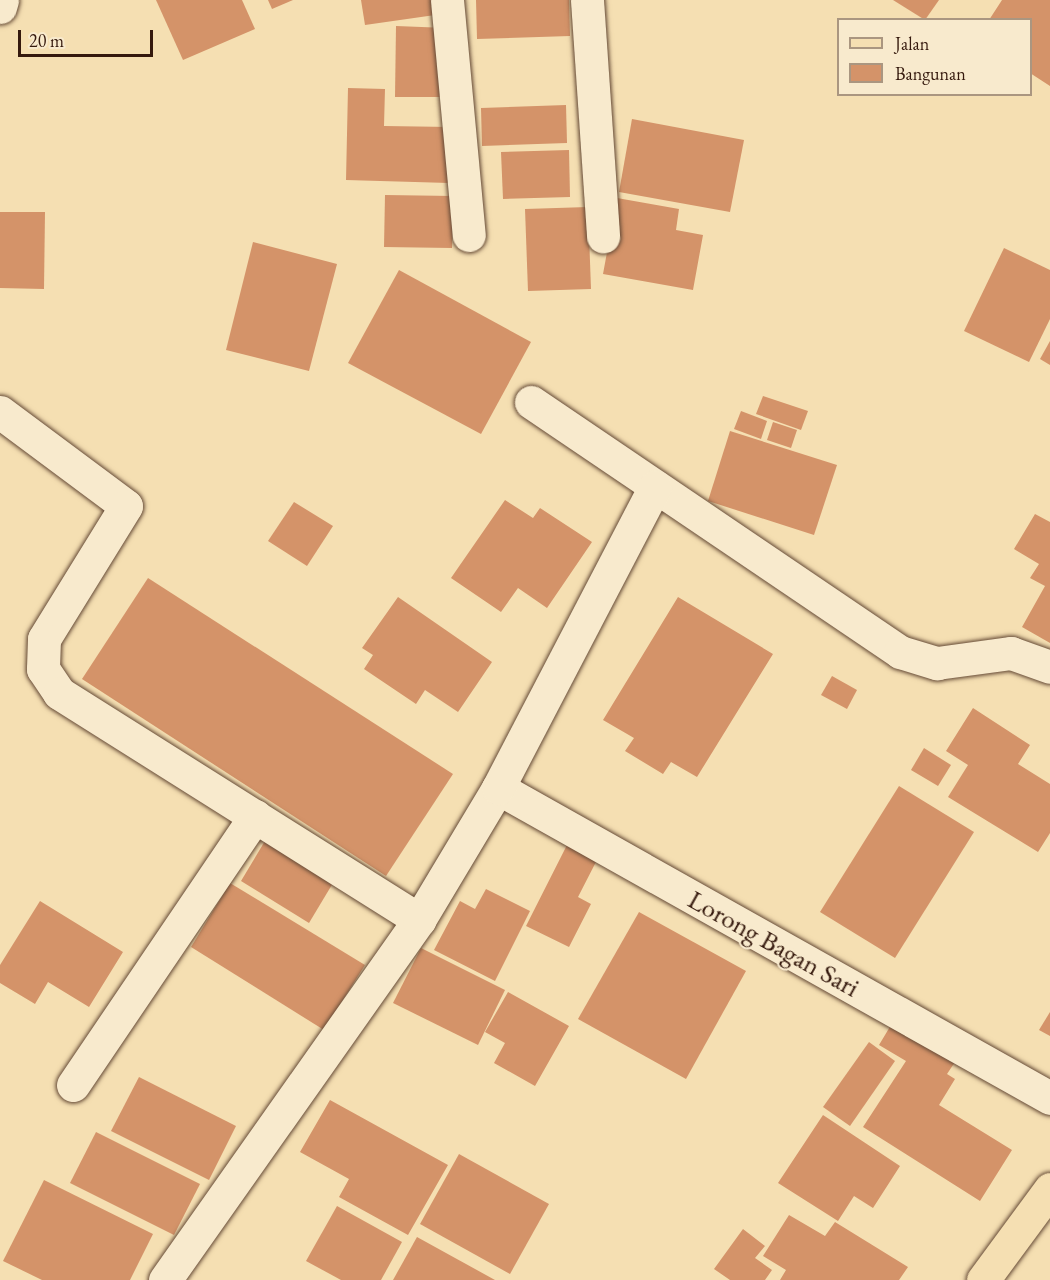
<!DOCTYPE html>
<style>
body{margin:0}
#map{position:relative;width:1050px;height:1280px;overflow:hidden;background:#f5dfb2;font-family:"EB Garamond",serif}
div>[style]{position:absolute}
.building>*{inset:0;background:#d49369}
.roads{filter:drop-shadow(0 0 2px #654a36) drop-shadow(0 0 2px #654a36)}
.minor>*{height:33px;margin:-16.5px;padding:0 16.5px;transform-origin:16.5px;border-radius:16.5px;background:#f8eacd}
.major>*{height:33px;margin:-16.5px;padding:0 16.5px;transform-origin:16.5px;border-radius:16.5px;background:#f5dfb2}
span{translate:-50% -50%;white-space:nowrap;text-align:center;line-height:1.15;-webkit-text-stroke:4.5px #f8eacd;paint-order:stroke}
.street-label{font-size:27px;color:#35190d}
.legend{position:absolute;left:837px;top:18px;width:195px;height:78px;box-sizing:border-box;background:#f8eacd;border:2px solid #aa9680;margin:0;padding:8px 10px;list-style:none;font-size:18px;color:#35190d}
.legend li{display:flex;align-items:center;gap:12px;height:30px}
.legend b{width:30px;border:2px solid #aa9680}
.scale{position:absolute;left:18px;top:30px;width:135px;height:27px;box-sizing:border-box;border:3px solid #35190d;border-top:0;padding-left:8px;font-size:18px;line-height:21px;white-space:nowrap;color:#35190d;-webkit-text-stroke:4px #f8eacd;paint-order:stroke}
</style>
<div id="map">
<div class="building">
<div style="clip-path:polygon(156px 0,242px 0,255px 29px,183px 60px)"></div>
<div style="clip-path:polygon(268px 0,293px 0,272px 9px)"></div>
<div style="clip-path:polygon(361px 0,440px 0,442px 14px,365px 25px)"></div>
<div style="clip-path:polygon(476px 0,569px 0,570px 36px,477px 39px)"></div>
<div style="clip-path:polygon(893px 0,939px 0,925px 20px)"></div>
<div style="clip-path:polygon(1002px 0,1050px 0,1050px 86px,1030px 73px,1030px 20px,989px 20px)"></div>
<div style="clip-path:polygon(396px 26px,447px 28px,445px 97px,395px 97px)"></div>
<div style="clip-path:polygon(348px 88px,385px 89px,384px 126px,451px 127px,449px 183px,346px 180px)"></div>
<div style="clip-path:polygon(566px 105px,567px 143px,482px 146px,481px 108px)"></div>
<div style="clip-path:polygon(632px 119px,744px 140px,730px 212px,619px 192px)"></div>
<div style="clip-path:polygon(569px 150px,570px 197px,503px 199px,501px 152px)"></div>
<div style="clip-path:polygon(385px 195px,453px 196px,452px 248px,384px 247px)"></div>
<div style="clip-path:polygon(617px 198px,679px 209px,676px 230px,703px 235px,693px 290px,603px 274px)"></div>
<div style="clip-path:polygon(588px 207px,591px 289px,528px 291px,525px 209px)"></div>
<div style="clip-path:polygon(0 212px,45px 212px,44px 289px,0 288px)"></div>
<div style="clip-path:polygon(253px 242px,337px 264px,309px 371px,226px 350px)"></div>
<div style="clip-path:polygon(1004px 248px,1050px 270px,1050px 319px,1029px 362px,964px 331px)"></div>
<div style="clip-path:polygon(399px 270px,531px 342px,481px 434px,348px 363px)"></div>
<div style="clip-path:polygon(1050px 341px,1050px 365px,1040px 359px)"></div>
<div style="clip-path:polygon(763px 396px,808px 411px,801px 430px,756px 414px)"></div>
<div style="clip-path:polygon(741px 411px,767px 421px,761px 439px,734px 429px)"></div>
<div style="clip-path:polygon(773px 422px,797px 430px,791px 448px,767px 440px)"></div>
<div style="clip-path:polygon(730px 431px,837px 465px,814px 535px,708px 501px)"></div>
<div style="clip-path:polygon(505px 500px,533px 518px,540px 508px,592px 542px,547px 608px,518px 588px,501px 612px,451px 578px)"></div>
<div style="clip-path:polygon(294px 502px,333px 526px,307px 566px,268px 541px)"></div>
<div style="clip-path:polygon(1035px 514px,1050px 522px,1050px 643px,1022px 627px,1045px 586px,1030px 578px,1039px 564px,1014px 549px)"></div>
<div style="clip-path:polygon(148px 578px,453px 774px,386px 876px,82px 679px)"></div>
<div style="clip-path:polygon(398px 597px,492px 662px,458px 712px,425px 690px,416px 704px,364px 669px,373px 655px,362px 648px)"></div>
<div style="clip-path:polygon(678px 597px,773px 654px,697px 777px,671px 762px,663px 774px,625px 751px,634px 738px,603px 720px)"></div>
<div style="clip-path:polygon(832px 676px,857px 690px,847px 709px,821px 695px)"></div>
<div style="clip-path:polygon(973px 708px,1030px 745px,1018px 764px,1050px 784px,1050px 833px,1038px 852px,948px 797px,968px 765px,946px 751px)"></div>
<div style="clip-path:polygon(924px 748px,951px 765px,938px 786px,911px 770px)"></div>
<div style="clip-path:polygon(899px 786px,974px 832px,895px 958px,820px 912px)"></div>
<div style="clip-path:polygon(265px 841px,333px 883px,309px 923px,241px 881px)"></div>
<div style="clip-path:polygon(568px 843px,598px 858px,578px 897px,591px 904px,569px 947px,526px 926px)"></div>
<div style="clip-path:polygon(230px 883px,365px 965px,324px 1030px,191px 947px)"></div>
<div style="clip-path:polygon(486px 889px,530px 911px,495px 981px,434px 950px,460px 901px,475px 909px)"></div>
<div style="clip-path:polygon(40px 901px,123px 952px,89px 1007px,48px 982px,35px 1004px,0 983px,0 965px)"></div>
<div style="clip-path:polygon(639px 912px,746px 971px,686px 1079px,578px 1019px)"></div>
<div style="clip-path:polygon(421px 948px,505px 990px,478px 1045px,393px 1003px)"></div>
<div style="clip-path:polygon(508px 992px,569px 1026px,535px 1086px,494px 1063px,505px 1043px,485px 1032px)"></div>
<div style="clip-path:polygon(1050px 1012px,1050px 1036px,1039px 1030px)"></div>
<div style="clip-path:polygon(894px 1020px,957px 1059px,947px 1074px,955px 1079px,939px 1105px,1012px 1150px,980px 1201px,863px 1127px,906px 1061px,879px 1045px)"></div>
<div style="clip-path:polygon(869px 1042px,895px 1061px,850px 1126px,823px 1107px)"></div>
<div style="clip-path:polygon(139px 1077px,236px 1126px,209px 1180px,111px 1131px)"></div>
<div style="clip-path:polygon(330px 1100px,448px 1165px,408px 1235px,339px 1197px,349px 1179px,300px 1152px)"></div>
<div style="clip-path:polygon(823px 1115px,900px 1166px,873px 1208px,854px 1196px,838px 1221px,778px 1183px)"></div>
<div style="clip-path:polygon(96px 1132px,200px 1184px,174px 1235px,70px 1183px)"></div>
<div style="clip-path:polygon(459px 1154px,549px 1204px,510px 1274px,420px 1224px)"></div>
<div style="clip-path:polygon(44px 1180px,153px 1234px,130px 1280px,42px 1280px,3px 1261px)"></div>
<div style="clip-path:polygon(337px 1206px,402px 1242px,381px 1280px,341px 1280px,306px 1261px)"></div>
<div style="clip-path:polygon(789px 1215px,825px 1236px,835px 1222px,908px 1267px,899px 1280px,780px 1280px,786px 1270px,763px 1256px)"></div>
<div style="clip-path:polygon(743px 1229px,765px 1246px,755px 1258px,772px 1270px,765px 1280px,730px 1280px,714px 1269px)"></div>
<div style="clip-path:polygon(417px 1237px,495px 1280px,393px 1280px)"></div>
</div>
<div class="roads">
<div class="minor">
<div style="left:447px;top:0;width:236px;rotate:84.7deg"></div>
<div style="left:587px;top:0;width:237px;rotate:86.1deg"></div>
<div style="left:0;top:7px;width:7px;rotate:-74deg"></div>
<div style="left:531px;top:402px;width:446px;rotate:34.1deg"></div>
<div style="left:900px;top:652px;width:39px;rotate:17deg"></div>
<div style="left:937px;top:663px;width:75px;rotate:-7.7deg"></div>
<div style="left:1011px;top:653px;width:41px;rotate:19.7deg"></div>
<div style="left:0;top:412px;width:157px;rotate:36.7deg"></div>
<div style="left:126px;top:506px;width:156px;rotate:121.7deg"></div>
<div style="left:44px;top:639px;width:30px;rotate:92deg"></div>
<div style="left:43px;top:669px;width:29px;rotate:56deg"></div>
<div style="left:59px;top:693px;width:426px;rotate:32.2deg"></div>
<div style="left:498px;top:788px;width:633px;rotate:29.32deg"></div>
<div style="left:73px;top:1085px;width:325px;rotate:-55.9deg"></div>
<div style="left:165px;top:1280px;width:441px;rotate:-54.8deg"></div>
<div style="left:419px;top:920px;width:154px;rotate:-59.1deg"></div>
<div style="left:498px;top:788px;width:340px;rotate:-62.5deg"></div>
</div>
<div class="major">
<div style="left:983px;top:1280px;width:113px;rotate:-53.6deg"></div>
</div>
</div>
<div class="street-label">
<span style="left:774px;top:943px;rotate:29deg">Lorong Bagan Sari</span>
</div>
<ul class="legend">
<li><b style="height:8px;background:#f5dfb2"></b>Jalan</li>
<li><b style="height:16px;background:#d49369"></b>Bangunan</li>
</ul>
<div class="scale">20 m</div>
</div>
